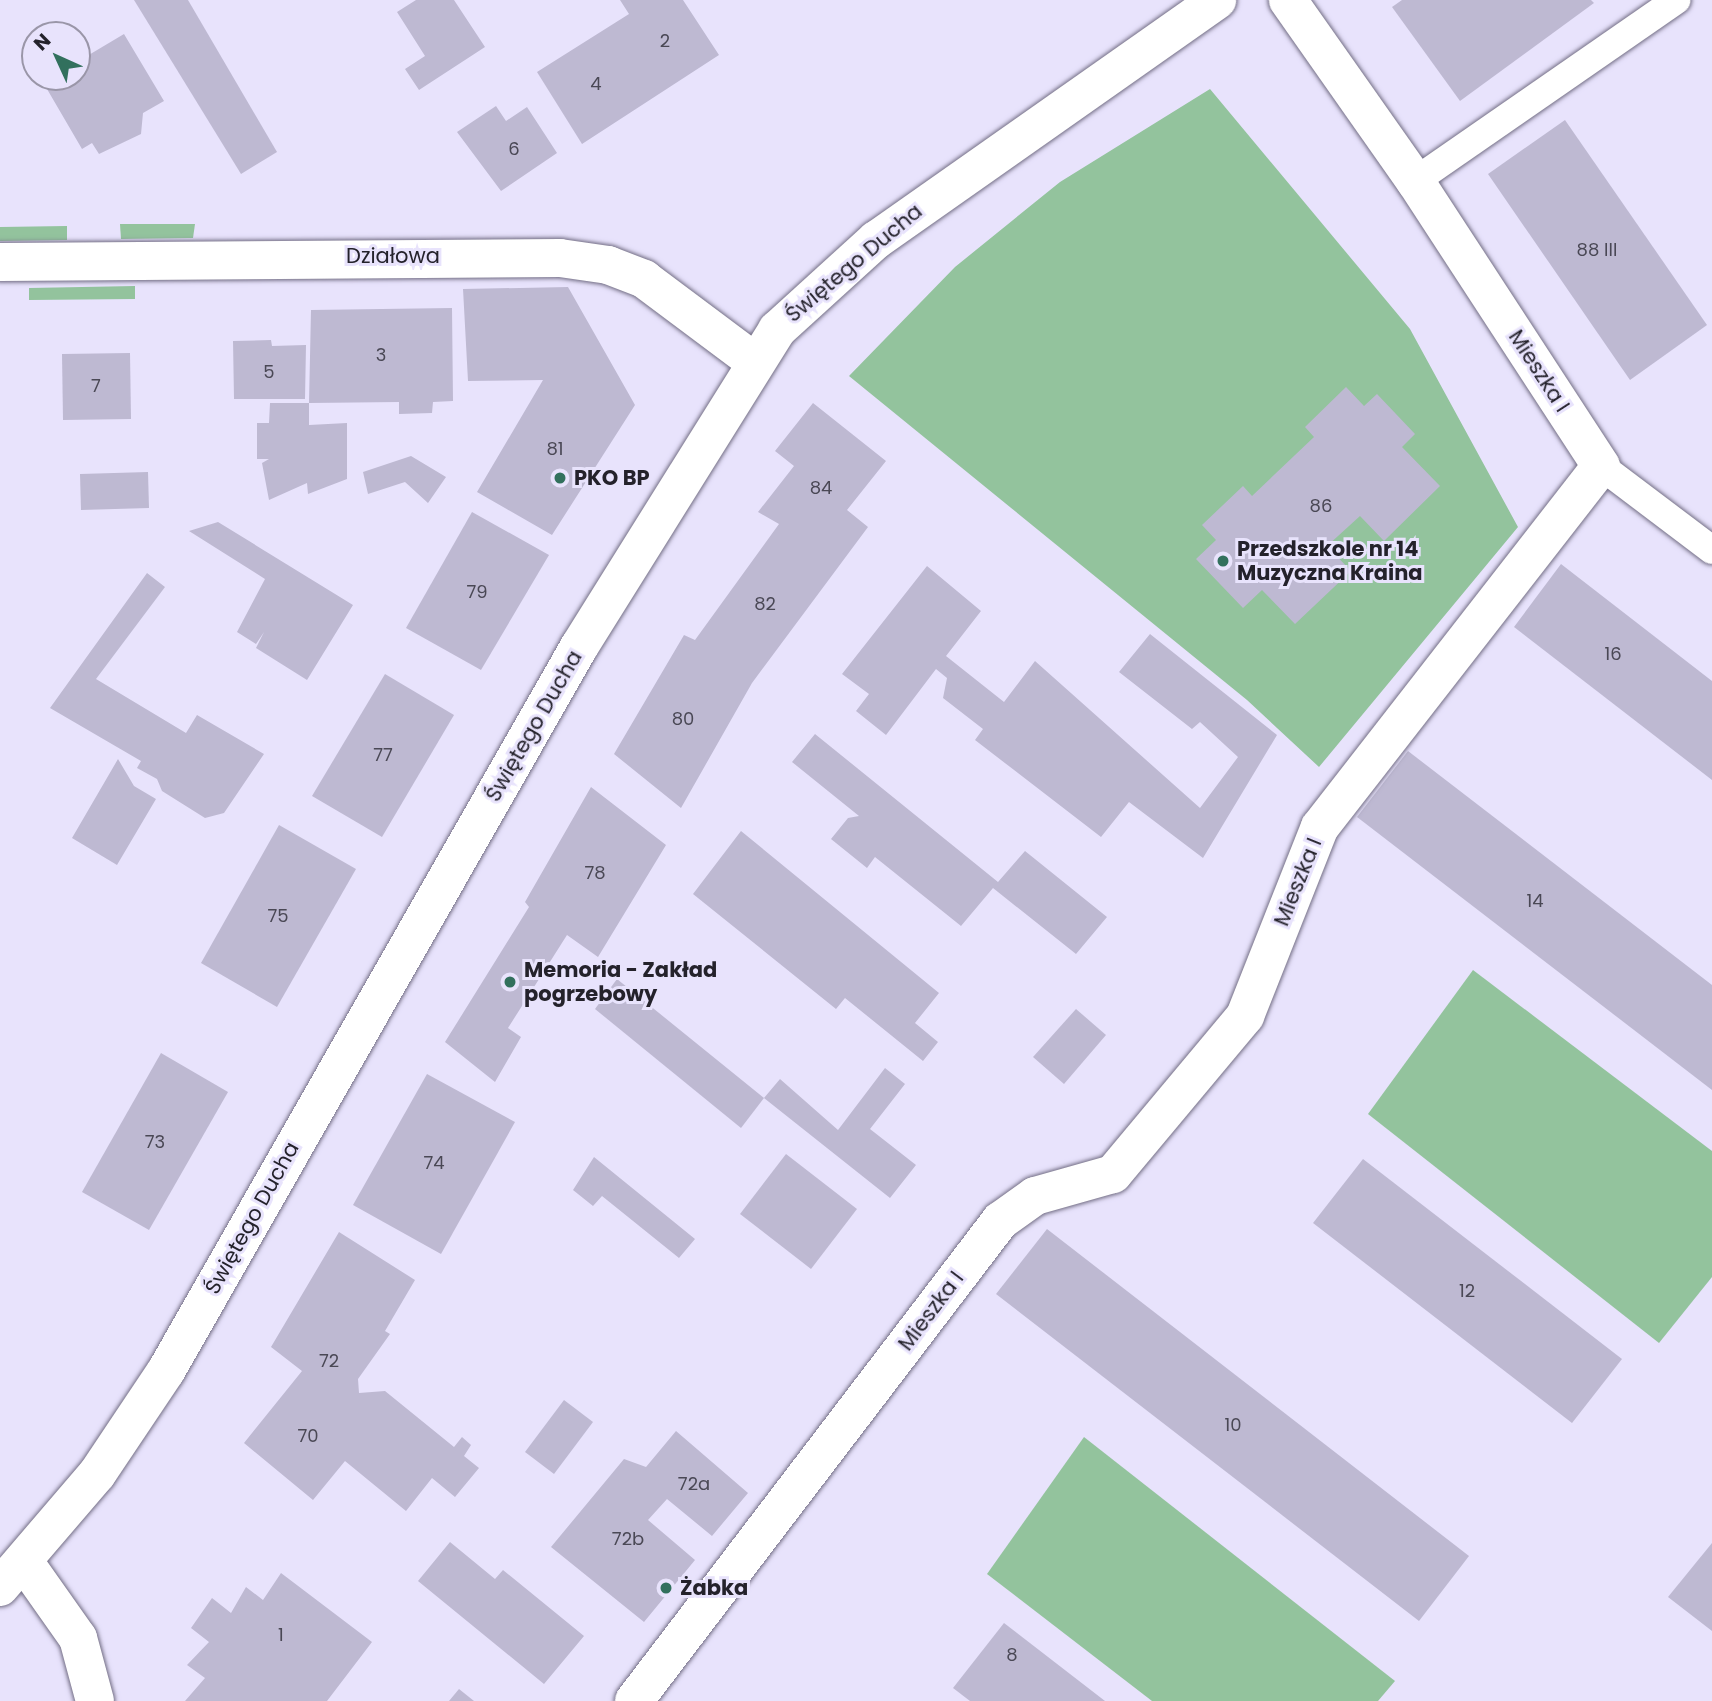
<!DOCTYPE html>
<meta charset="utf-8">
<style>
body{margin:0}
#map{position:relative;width:1712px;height:1701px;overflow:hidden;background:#e8e3fc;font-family:Poppins,sans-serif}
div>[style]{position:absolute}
.green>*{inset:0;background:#93c39d}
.building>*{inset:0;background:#beb9d2}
.roads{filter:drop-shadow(0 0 2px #736e85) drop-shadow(0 0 2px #736e85)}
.lane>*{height:28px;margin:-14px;padding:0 14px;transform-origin:14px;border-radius:14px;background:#fff}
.street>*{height:38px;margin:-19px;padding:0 19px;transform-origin:19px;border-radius:19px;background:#fff}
.secondary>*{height:38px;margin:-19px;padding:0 19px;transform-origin:19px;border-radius:19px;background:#fff}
.dots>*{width:19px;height:19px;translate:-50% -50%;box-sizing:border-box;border:4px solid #e8e3fc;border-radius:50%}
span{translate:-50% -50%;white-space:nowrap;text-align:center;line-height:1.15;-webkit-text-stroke:6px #e8e3fc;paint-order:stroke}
.number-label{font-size:18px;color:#4a4855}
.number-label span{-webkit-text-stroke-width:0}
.street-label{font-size:21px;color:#24222b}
.poi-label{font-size:21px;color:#24222b;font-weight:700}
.left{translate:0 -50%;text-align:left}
.north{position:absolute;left:21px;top:21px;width:70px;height:70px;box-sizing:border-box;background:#e8e3fc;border:2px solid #9a96a8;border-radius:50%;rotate:315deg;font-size:19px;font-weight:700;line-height:28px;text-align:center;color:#24222b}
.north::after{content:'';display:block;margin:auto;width:24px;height:32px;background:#32705d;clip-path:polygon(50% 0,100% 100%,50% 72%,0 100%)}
</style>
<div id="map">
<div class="green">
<div style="clip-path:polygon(1210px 89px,1410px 329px,1518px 527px,1319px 767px,1247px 700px,849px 376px,955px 267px,1060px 182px)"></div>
<div style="clip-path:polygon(120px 224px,195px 224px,193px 238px,121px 239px)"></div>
<div style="clip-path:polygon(67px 226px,67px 240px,0 241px,0 227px)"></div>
<div style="clip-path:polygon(135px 286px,135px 299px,29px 300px,29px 288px)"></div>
<div style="clip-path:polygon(1473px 970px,1712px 1151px,1712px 1277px,1659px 1343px,1368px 1114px)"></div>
<div style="clip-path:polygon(1084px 1437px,1395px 1681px,1378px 1701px,1152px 1701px,987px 1574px)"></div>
</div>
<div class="building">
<div style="clip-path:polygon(134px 0,188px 0,277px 152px,241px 174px)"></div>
<div style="clip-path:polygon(416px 0,454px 0,485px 47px,419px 90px,405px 69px,425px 56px,397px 12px)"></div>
<div style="clip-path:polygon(620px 0,683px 0,719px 55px,582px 144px,537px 72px,629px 14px)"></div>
<div style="clip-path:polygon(1402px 0,1591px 0,1594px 3px,1460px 101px,1392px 7px)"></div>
<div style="clip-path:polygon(124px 34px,164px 101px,143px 113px,141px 134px,99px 154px,92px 143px,82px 149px,40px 77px,77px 77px,77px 62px)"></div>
<div style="clip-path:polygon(496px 106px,506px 121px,527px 107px,557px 153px,501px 191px,457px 132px)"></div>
<div style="clip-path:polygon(1565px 120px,1707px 325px,1630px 380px,1488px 174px)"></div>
<div style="clip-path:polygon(568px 287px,635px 405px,552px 535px,477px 492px,543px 380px,468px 381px,463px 289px)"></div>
<div style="clip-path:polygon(452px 308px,453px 401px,433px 402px,432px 413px,399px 414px,399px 402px,309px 403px,311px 310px)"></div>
<div style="clip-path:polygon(271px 340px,272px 346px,306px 345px,305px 399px,234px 399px,233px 341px)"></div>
<div style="clip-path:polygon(130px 353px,131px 419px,63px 420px,62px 354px)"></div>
<div style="clip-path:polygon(1346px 387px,1364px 406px,1377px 394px,1415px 434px,1402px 447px,1440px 486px,1384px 541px,1360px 516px,1327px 546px,1351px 571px,1295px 624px,1262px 590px,1243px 608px,1196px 559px,1216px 540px,1202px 525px,1243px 486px,1252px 496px,1314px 437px,1305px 427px)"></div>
<div style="clip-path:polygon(270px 403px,309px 403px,309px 425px,347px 423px,347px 479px,308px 494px,307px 483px,269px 500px,262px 463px,269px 459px,257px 459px,257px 423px,269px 423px)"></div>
<div style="clip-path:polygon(813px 403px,886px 461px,847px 510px,868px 527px,752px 683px,681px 808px,614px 754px,684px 635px,695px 640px,779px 524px,758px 512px,794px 466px,775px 451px)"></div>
<div style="clip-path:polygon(411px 456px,446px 477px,428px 503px,405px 482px,368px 494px,363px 472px)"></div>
<div style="clip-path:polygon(148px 472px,149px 508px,81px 510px,80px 474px)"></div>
<div style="clip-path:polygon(472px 512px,549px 555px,481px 670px,406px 628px)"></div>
<div style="clip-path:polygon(218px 522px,353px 605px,307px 680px,256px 648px,264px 632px,256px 644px,237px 632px,265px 579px,189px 531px)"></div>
<div style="clip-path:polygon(1561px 564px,1712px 681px,1712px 780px,1514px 627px)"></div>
<div style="clip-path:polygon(927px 566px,981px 611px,946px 656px,1004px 702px,1035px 661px,1200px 808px,1238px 757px,1200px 722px,1192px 729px,1119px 672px,1150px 634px,1277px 735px,1203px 858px,1129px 802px,1101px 837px,975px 740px,983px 729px,943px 698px,947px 678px,936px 669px,886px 735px,856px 711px,869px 694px,842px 674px)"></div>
<div style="clip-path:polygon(147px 573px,165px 587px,96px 679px,186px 733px,197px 715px,264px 754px,224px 813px,205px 818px,162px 791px,157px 779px,137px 768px,141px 761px,50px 708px)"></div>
<div style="clip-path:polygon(385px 674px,454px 715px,382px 837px,312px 796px)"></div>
<div style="clip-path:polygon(815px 734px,998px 882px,1025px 851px,1107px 917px,1076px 954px,993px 888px,961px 926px,875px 857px,867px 868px,831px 839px,848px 818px,859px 816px,792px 762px)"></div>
<div style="clip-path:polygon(1408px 751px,1712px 985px,1712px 1090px,1357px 817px)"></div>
<div style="clip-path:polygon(118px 759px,134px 786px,156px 799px,117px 865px,72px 838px)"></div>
<div style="clip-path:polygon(591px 787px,666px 845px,598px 957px,567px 935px,508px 1028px,521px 1037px,495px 1082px,445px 1042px,529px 907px,525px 902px)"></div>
<div style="clip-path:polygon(279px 825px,356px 869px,277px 1007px,201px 963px)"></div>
<div style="clip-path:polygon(741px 831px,939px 993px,915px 1023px,938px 1042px,923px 1061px,845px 998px,836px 1009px,693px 894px)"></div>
<div style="clip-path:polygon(617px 979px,764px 1098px,741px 1128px,595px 1009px)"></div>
<div style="clip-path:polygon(1076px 1009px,1106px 1035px,1064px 1084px,1033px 1057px)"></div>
<div style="clip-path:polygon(161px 1053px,228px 1092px,149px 1230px,82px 1192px)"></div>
<div style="clip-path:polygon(885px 1068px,905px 1084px,870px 1129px,916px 1165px,890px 1198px,764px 1098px,780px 1079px,838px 1130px)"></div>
<div style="clip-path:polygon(427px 1074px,515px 1122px,441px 1254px,353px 1205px)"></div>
<div style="clip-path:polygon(786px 1154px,857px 1209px,811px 1269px,740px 1214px)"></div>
<div style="clip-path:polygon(594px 1157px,695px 1239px,679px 1258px,602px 1196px,593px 1206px,573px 1190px)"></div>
<div style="clip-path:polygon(1363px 1159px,1622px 1359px,1572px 1423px,1313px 1223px)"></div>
<div style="clip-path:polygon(1047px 1229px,1469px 1556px,1419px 1621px,996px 1294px)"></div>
<div style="clip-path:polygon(339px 1232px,415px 1280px,385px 1331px,390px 1334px,358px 1379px,359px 1393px,385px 1391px,454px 1447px,462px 1437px,471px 1445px,464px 1456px,479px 1468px,455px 1497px,432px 1478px,406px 1511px,345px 1461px,313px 1500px,244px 1443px,302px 1371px,271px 1347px)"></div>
<div style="clip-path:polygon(564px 1400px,593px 1422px,554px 1474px,525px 1452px)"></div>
<div style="clip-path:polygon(676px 1431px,748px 1493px,712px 1536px,667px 1499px,648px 1520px,695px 1560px,644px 1622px,551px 1547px,624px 1459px,646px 1467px)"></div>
<div style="clip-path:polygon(450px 1542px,495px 1579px,503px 1570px,584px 1636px,544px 1684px,418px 1581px)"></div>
<div style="clip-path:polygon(1712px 1543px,1712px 1631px,1668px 1597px)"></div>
<div style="clip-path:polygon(281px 1573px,372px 1642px,327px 1701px,185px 1701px,205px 1678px,187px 1665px,209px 1642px,191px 1628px,212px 1598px,231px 1613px,246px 1587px,263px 1600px)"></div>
<div style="clip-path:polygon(1004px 1623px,1105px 1701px,970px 1701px,953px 1688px)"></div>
<div style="clip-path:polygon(459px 1689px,474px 1701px,449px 1701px)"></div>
</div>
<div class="roads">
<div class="lane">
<div style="left:1415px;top:181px;width:318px;rotate:-34.7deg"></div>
<div style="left:1601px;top:466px;width:139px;rotate:37.1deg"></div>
</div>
<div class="street">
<div style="left:634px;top:1701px;width:604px;rotate:-52.67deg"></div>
<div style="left:1000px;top:1221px;width:43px;rotate:-35.5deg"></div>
<div style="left:1035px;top:1196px;width:81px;rotate:-15.8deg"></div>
<div style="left:1113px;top:1174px;width:206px;rotate:-50.1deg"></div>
<div style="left:1245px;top:1016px;width:203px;rotate:-68.4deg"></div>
<div style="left:1320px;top:827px;width:457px;rotate:-52.1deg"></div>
<div style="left:1601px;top:466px;width:340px;rotate:-123.1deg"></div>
<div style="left:1415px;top:181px;width:221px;rotate:-125.1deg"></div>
</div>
<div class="secondary">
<div style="left:0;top:262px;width:560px;rotate:-0.41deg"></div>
<div style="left:560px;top:258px;width:49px;rotate:8.3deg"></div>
<div style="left:608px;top:265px;width:39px;rotate:21deg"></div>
<div style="left:644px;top:279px;width:139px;rotate:36.8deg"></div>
<div style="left:25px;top:1563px;width:92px;rotate:54.8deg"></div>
<div style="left:78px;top:1638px;width:65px;rotate:74.9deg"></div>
<div style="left:0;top:1587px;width:149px;rotate:-49.4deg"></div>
<div style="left:97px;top:1474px;width:124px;rotate:-56.2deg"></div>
<div style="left:166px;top:1371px;width:834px;rotate:-60.3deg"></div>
<div style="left:579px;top:647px;width:374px;rotate:-58deg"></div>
<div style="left:777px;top:330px;width:134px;rotate:-42.3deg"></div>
<div style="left:876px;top:240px;width:417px;rotate:-35.1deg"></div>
</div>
</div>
<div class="dots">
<div style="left:560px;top:478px;background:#32705d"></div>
<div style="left:1223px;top:561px;background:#32705d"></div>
<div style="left:510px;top:982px;background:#32705d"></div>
<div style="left:666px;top:1588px;background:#32705d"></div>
</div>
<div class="number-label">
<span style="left:665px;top:41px">2</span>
<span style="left:596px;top:84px">4</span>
<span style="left:514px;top:149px">6</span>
<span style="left:1597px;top:250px">88 III</span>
<span style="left:381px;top:355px">3</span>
<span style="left:269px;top:372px">5</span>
<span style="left:96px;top:386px">7</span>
<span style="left:555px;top:449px">81</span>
<span style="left:821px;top:488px">84</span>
<span style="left:1321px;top:506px">86</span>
<span style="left:477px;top:592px">79</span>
<span style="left:765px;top:604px">82</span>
<span style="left:1613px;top:654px">16</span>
<span style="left:683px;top:719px">80</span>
<span style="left:383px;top:755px">77</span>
<span style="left:595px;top:873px">78</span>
<span style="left:1535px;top:901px">14</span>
<span style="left:278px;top:916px">75</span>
<span style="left:155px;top:1142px">73</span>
<span style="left:434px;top:1163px">74</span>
<span style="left:1467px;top:1291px">12</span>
<span style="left:329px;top:1361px">72</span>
<span style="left:1233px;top:1425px">10</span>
<span style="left:308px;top:1436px">70</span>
<span style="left:694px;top:1484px">72a</span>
<span style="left:628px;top:1539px">72b</span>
<span style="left:281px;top:1635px">1</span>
<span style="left:1012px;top:1655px">8</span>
</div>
<div class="street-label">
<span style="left:393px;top:256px">Działowa</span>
<span style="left:854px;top:263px;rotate:-40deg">Świętego Ducha</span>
<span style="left:1539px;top:371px;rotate:57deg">Mieszka I</span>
<span style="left:534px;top:726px;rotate:-60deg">Świętego Ducha</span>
<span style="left:1298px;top:882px;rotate:-68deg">Mieszka I</span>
<span style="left:252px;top:1218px;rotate:-61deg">Świętego Ducha</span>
<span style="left:931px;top:1311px;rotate:-53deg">Mieszka I</span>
</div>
<div class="poi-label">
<span class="left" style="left:574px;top:478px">PKO BP</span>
<span class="left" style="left:1237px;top:561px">Przedszkole nr 14<br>Muzyczna Kraina</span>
<span class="left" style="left:524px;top:982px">Memoria - Zakład<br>pogrzebowy</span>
<span class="left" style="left:680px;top:1588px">Żabka</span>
</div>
<div class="north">N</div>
</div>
